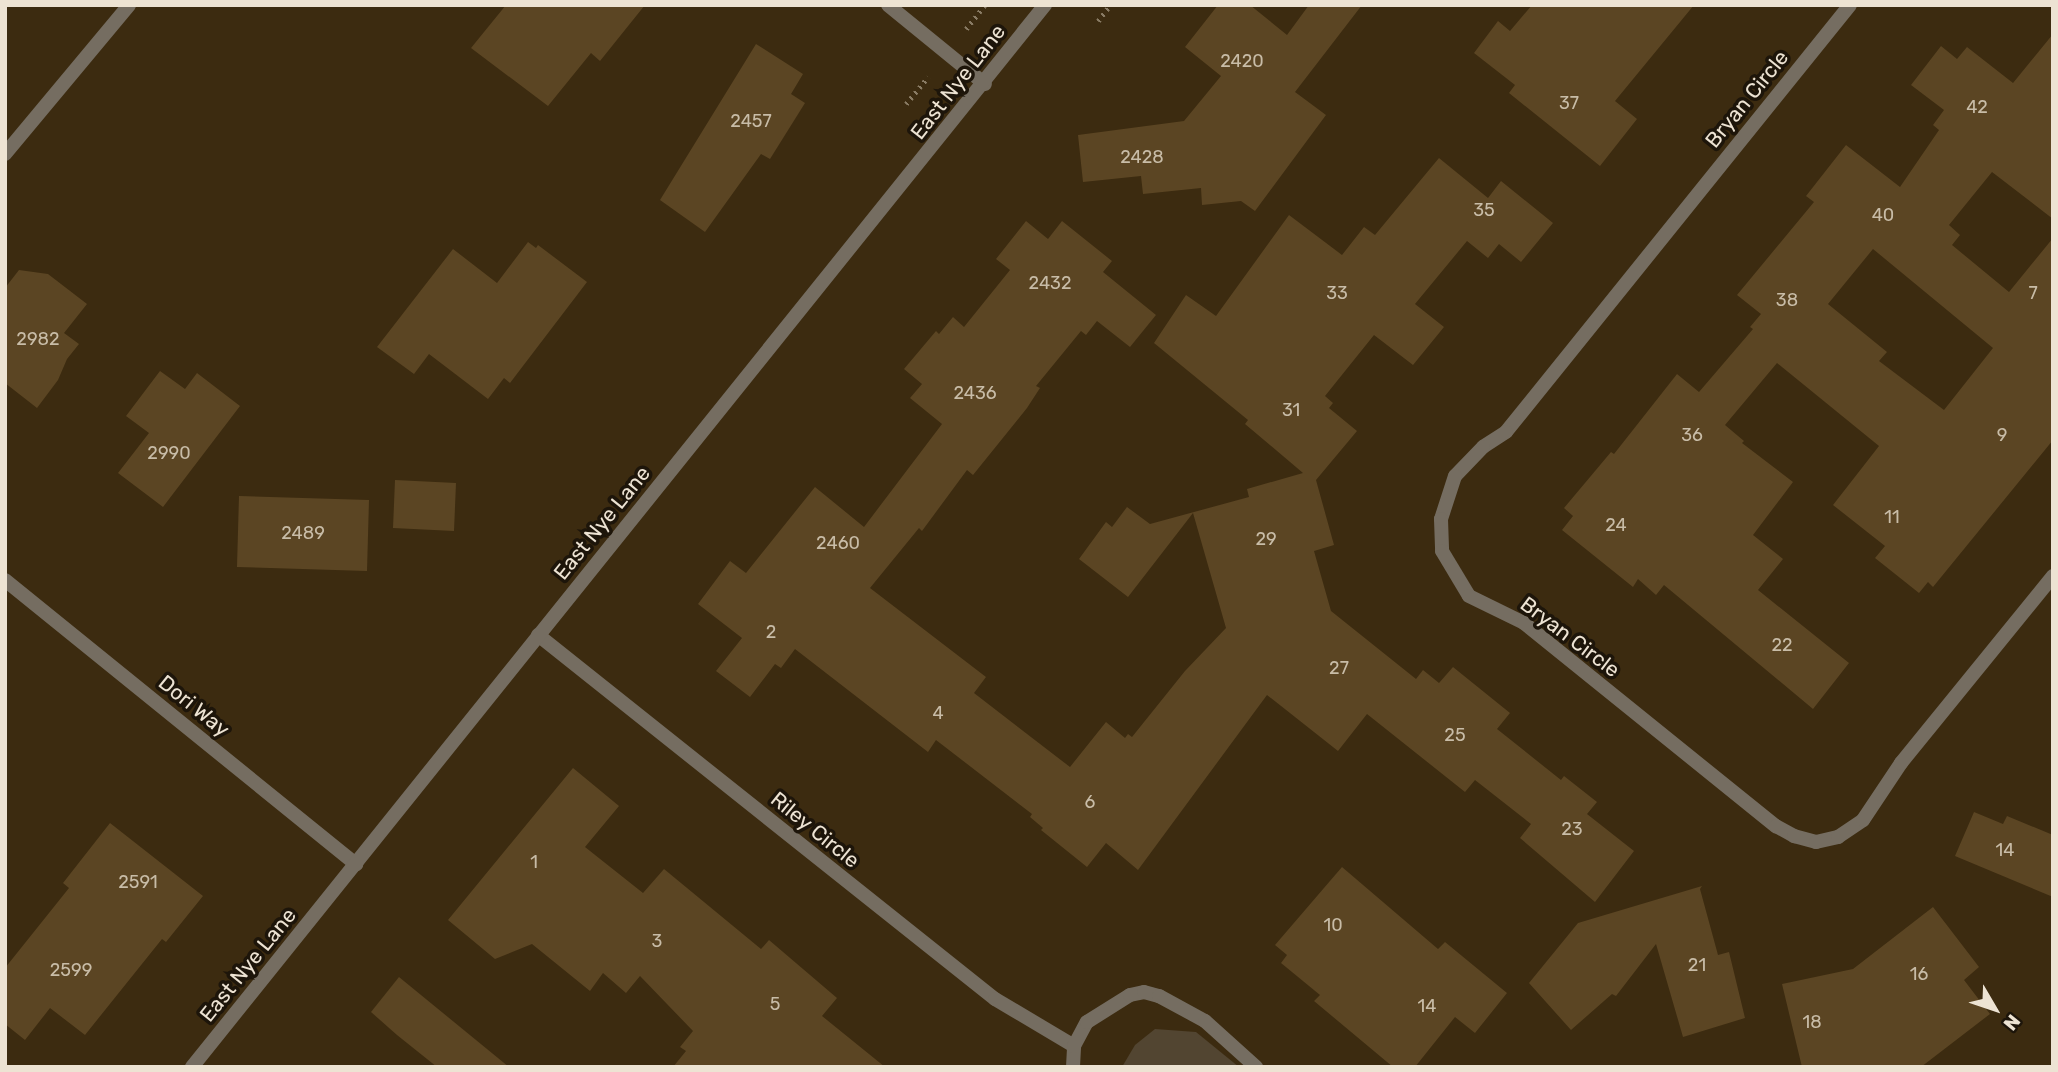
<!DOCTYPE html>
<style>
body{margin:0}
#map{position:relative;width:2058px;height:1072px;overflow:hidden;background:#3c2b10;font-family:Rubik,sans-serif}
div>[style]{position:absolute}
.green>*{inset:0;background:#524531}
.building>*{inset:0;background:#5b4523}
.path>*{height:4.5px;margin-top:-2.25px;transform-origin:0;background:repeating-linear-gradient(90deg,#897b64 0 2px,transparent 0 7px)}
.lane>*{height:14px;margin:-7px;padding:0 7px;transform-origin:7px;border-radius:7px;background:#756d61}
.street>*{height:14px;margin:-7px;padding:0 7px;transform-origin:7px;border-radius:7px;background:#756d61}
span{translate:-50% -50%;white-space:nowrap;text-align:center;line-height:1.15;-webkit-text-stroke:7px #1d150a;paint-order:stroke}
.number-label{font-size:18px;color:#c8bca7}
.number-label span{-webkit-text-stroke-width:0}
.street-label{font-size:21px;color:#ede3d3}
.frame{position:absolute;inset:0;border:7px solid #ede3d3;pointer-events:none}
.north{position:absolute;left:1960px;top:974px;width:70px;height:70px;-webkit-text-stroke:5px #1d150a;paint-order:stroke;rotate:129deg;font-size:19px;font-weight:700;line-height:28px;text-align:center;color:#ede3d3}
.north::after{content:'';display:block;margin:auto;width:24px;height:32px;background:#ede3d3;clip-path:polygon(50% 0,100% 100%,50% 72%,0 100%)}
</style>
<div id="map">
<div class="green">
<div style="clip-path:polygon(1155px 1029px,1196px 1032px,1239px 1067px,1122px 1067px,1135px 1045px)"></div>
</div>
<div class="building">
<div style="clip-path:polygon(506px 5px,645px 5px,600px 61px,591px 53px,548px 106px,471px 48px)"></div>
<div style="clip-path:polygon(1218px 5px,1250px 5px,1287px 35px,1309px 5px,1362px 5px,1295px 92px,1326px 115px,1255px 211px,1241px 201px,1202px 205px,1201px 188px,1143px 194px,1141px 176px,1083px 182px,1078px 135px,1184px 121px,1221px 76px,1185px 47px)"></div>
<div style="clip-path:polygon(1532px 5px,1694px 5px,1615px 101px,1637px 119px,1600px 166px,1509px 93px,1515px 85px,1474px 53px,1498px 21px,1510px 31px)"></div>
<div style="clip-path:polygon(evenodd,2053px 34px,2053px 219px,1992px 172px,1949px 225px,1960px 235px,1952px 245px,2009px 292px,2053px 238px,2053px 440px,1933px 587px,1928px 582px,1919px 593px,1875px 558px,1885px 546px,1833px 505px,1879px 446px,1777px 363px,1725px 425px,1744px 441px,1742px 443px,1793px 482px,1753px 535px,1783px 559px,1758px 590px,1849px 663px,1813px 709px,1664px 585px,1656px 595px,1638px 579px,1633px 587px,1562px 530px,1573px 516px,1564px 508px,1611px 452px,1614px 454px,1677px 374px,1699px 392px,1753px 329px,1750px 327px,1761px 314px,1737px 295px,1814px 202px,1806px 196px,1846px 145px,1900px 187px,1939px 130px,1933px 125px,1944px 110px,1911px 85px,1941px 46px,1957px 59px,1967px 47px,2013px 83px,2053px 34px,1873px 249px,1993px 348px,1944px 410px,1879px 361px,1887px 352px,1828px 304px,1873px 249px)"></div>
<div style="clip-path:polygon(756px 44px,803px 74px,791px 94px,805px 103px,770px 159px,761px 154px,705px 232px,660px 200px)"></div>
<div style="clip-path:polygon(1439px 158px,1488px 198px,1501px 181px,1553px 223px,1521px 262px,1499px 244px,1488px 258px,1467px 241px,1415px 304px,1444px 327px,1413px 365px,1374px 335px,1325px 396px,1333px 403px,1329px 408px,1357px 431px,1316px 480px,1334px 545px,1314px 551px,1331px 611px,1416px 679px,1423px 670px,1439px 683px,1453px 667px,1510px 713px,1497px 729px,1561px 780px,1564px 776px,1597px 802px,1587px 814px,1634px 851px,1595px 902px,1520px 838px,1531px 824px,1475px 780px,1465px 792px,1367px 714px,1338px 751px,1267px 695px,1138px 870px,1106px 843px,1087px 867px,1041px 830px,1043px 828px,1030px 817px,1032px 814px,936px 740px,928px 752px,795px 649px,781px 668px,775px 664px,750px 697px,716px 671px,742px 638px,698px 604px,730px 561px,746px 573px,815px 487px,864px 527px,942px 424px,910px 398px,922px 384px,904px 369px,936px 331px,939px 334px,953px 317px,964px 327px,1010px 270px,996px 259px,1026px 221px,1048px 239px,1062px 221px,1112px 261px,1103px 272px,1156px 315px,1130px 347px,1097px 321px,1086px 335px,1081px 331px,1036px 386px,1040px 388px,1027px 408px,973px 475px,967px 470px,922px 531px,919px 528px,870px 588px,986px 677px,974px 693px,1070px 767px,1106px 722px,1125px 738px,1128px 734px,1132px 737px,1185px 671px,1226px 628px,1193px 513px,1128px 597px,1079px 559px,1106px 522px,1112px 527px,1127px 507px,1150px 524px,1249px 497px,1247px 489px,1303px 473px,1245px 424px,1248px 420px,1154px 343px,1186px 295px,1216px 316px,1289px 215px,1342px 255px,1364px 227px,1375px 235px)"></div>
<div style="clip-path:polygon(528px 242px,536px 248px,538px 245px,587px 282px,510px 383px,504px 378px,488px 399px,429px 354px,414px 374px,377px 347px,453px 249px,497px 283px)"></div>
<div style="clip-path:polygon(19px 270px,48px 274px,87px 304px,64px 333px,79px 344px,67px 359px,58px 380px,37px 408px,5px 383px,5px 288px)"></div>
<div style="clip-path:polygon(160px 371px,185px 389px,197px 373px,240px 406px,163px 507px,118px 473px,149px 433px,126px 416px)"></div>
<div style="clip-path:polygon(395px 480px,456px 483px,454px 531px,393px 528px)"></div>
<div style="clip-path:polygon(239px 496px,369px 500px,367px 571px,237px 567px)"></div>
<div style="clip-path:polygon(573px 768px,619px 806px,585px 847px,643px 893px,664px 869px,761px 949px,769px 940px,837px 998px,822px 1016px,885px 1067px,673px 1067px,686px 1051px,680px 1047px,693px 1031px,640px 976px,626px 993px,603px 973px,590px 991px,532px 944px,495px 959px,448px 920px)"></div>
<div style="clip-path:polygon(1974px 812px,2003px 824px,2007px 816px,2053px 835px,2053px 897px,1955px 856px)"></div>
<div style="clip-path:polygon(110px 823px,203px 896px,166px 942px,162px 939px,85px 1035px,50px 1008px,25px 1040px,5px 1024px,5px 968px,69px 888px,63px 883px)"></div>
<div style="clip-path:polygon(1342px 867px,1438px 949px,1445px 942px,1507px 993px,1475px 1033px,1455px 1017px,1415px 1067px,1393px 1067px,1314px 1001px,1320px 995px,1281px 963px,1287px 955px,1275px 945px)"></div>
<div style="clip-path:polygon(1702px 886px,1700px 889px,1718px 955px,1729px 952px,1745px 1018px,1683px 1037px,1656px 944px,1616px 996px,1612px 994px,1571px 1030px,1529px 983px,1578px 923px)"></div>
<div style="clip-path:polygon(1933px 907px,1979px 967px,1964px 980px,1990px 1014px,1921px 1067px,1802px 1067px,1782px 984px,1853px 969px)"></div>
<div style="clip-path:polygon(399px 977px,509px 1067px,437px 1067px,397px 1035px,371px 1012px)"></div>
</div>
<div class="path">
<div style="left:1098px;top:21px;width:20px;rotate:-53deg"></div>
<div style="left:966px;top:29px;width:31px;rotate:-52deg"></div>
<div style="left:906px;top:104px;width:35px;rotate:-51deg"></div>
</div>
<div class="lane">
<div style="left:5px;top:154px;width:194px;rotate:-50.2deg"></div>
</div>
<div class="street">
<div style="left:888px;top:5px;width:125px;rotate:39.2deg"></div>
<div style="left:1850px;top:5px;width:548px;rotate:128.86deg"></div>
<div style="left:1506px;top:432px;width:27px;rotate:147deg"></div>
<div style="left:1483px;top:447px;width:40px;rotate:134deg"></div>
<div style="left:1455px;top:476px;width:45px;rotate:108deg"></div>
<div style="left:1441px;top:519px;width:32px;rotate:88deg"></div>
<div style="left:1442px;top:551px;width:52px;rotate:59deg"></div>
<div style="left:1469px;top:596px;width:61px;rotate:26.1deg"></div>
<div style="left:1524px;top:623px;width:324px;rotate:38.9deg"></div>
<div style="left:1776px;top:826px;width:21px;rotate:29deg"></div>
<div style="left:1794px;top:836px;width:23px;rotate:15deg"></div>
<div style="left:1816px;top:842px;width:23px;rotate:-13deg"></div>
<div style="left:1838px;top:837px;width:30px;rotate:-34deg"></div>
<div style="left:1863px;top:820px;width:69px;rotate:-56.3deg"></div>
<div style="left:1901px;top:763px;width:241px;rotate:-50.9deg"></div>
<div style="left:5px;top:580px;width:452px;rotate:39deg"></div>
<div style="left:538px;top:635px;width:584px;rotate:38.54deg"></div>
<div style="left:995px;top:999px;width:92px;rotate:30.7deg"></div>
<div style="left:192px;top:1067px;width:1362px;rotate:-51.23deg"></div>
<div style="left:1073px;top:1067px;width:21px;rotate:-87deg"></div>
<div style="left:1074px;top:1046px;width:27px;rotate:-62deg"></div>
<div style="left:1087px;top:1022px;width:51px;rotate:-32.1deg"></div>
<div style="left:1130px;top:995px;width:14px;rotate:-12deg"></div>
<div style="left:1144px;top:992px;width:16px;rotate:15deg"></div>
<div style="left:1159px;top:996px;width:52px;rotate:28.5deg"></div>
<div style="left:1205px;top:1021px;width:69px;rotate:42deg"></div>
</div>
<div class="number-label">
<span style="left:1242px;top:61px">2420</span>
<span style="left:1569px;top:103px">37</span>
<span style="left:1977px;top:107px">42</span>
<span style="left:751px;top:121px">2457</span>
<span style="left:1142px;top:157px">2428</span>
<span style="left:1484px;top:210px">35</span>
<span style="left:1883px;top:215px">40</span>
<span style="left:1050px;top:283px">2432</span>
<span style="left:1337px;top:293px">33</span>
<span style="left:2033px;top:293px">7</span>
<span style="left:1787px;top:300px">38</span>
<span style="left:38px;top:339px">2982</span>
<span style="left:975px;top:393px">2436</span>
<span style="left:1291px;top:410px">31</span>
<span style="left:1692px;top:435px">36</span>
<span style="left:2002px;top:435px">9</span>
<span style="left:169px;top:453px">2990</span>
<span style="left:1892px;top:517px">11</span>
<span style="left:1616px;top:525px">24</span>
<span style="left:303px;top:533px">2489</span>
<span style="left:1266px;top:539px">29</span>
<span style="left:838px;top:543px">2460</span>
<span style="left:771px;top:632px">2</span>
<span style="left:1782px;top:645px">22</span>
<span style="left:1339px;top:668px">27</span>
<span style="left:938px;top:713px">4</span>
<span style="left:1455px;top:735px">25</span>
<span style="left:1090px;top:802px">6</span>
<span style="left:1572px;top:829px">23</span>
<span style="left:2005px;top:850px">14</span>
<span style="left:534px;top:862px">1</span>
<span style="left:138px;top:882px">2591</span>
<span style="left:1333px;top:925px">10</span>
<span style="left:657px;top:941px">3</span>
<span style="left:1697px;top:965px">21</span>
<span style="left:71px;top:970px">2599</span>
<span style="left:1919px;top:974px">16</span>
<span style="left:775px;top:1004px">5</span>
<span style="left:1427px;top:1006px">14</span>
<span style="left:1812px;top:1022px">18</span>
</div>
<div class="street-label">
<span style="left:958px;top:82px;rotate:-52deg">East Nye Lane</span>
<span style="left:1747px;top:99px;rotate:-51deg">Bryan Circle</span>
<span style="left:602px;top:523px;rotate:-51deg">East Nye Lane</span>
<span style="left:1570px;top:637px;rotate:37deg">Bryan Circle</span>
<span style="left:194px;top:706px;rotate:39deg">Dori Way</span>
<span style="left:815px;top:830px;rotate:39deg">Riley Circle</span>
<span style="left:248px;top:965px;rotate:-51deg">East Nye Lane</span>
</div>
<div class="frame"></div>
<div class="north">N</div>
</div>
